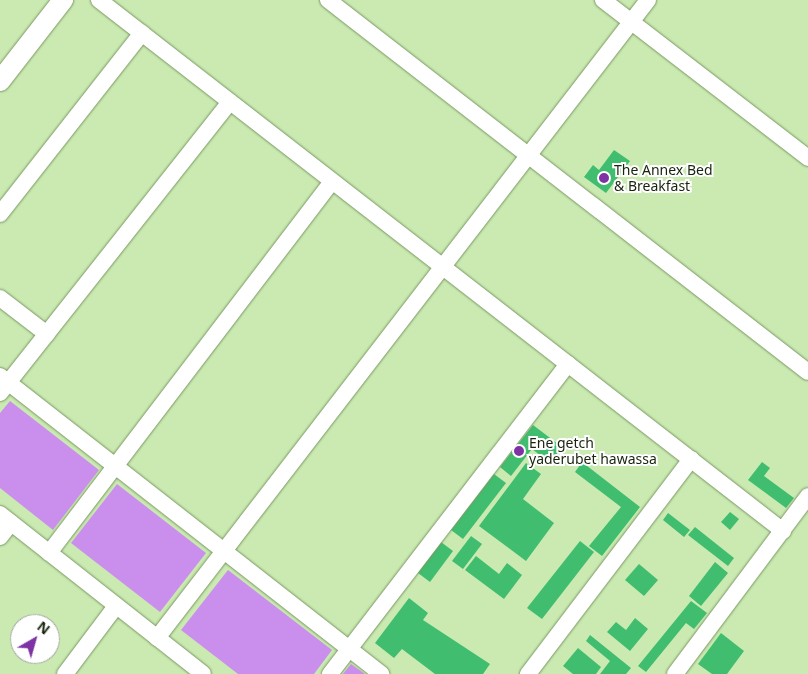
<!DOCTYPE html>
<style>
body{margin:0}
#map{position:relative;width:808px;height:674px;overflow:hidden;background:#caeab1;font-family:"Noto Sans",sans-serif}
div>[style]{position:absolute}
.green>*{inset:0;background:#ca8fed}
.building>*{inset:0;background:#40bd6f}
.roads{filter:drop-shadow(0 0 1px #7a9863) drop-shadow(0 0 1px #7a9863)}
.minor>*{height:16px;margin:-8px;padding:0 8px;transform-origin:8px;border-radius:8px;background:#fff}
.tertiary>*{height:20px;margin:-10px;padding:0 10px;transform-origin:10px;border-radius:10px;background:#fff}
.dots>*{width:14px;height:14px;translate:-50% -50%;box-sizing:border-box;border:2px solid #fff;border-radius:50%}
span{translate:-50% -50%;white-space:nowrap;text-align:center;line-height:1.15;-webkit-text-stroke:4px #fff;paint-order:stroke}
.poi-label{font-size:14px;color:#18240e}
.left{translate:0 -50%;text-align:left}
.north{position:absolute;left:10px;top:614px;width:50px;height:50px;box-sizing:border-box;background:#fff;border:1px solid #a3a79f;border-radius:50%;rotate:38deg;font-size:14px;font-weight:700;line-height:20px;text-align:center;color:#18240e}
.north::after{content:'';display:block;margin:auto;width:18px;height:22px;background:#7e32a4;clip-path:polygon(50% 0,100% 100%,50% 72%,0 100%)}
</style>
<div id="map">
<div class="green">
<div style="clip-path:polygon(10px 401px,99px 470px,53px 530px,0 488px,0 413px)"></div>
<div style="clip-path:polygon(117px 484px,206px 553px,160px 612px,71px 543px)"></div>
<div style="clip-path:polygon(228px 570px,332px 650px,314px 674px,238px 674px,181px 630px)"></div>
<div style="clip-path:polygon(351px 664px,365px 674px,343px 674px)"></div>
</div>
<div class="building">
<div style="clip-path:polygon(614px 150px,630px 161px,606px 193px,584px 177px,593px 165px,599px 170px)"></div>
<div style="clip-path:polygon(533px 425px,562px 447px,550px 463px,532px 449px,511px 476px,500px 467px)"></div>
<div style="clip-path:polygon(582px 462px,640px 507px,602px 556px,589px 546px,621px 507px,575px 472px)"></div>
<div style="clip-path:polygon(762px 462px,770px 468px,764px 476px,794px 498px,786px 508px,748px 480px)"></div>
<div style="clip-path:polygon(526px 463px,541px 474px,523px 499px,554px 523px,526px 561px,479px 526px)"></div>
<div style="clip-path:polygon(494px 474px,506px 483px,463px 539px,451px 530px)"></div>
<div style="clip-path:polygon(730px 512px,739px 519px,730px 530px,721px 522px)"></div>
<div style="clip-path:polygon(668px 513px,690px 530px,684px 537px,663px 520px)"></div>
<div style="clip-path:polygon(695px 527px,734px 558px,728px 566px,688px 535px)"></div>
<div style="clip-path:polygon(471px 536px,482px 544px,463px 569px,452px 561px)"></div>
<div style="clip-path:polygon(580px 541px,594px 552px,542px 619px,527px 608px)"></div>
<div style="clip-path:polygon(441px 542px,453px 551px,430px 582px,418px 573px)"></div>
<div style="clip-path:polygon(476px 556px,499px 574px,507px 563px,522px 575px,504px 599px,465px 570px)"></div>
<div style="clip-path:polygon(715px 562px,728px 573px,701px 606px,689px 596px)"></div>
<div style="clip-path:polygon(639px 564px,658px 580px,644px 596px,625px 580px)"></div>
<div style="clip-path:polygon(409px 598px,428px 613px,423px 620px,490px 664px,483px 674px,435px 674px,402px 649px,394px 658px,375px 643px)"></div>
<div style="clip-path:polygon(691px 601px,707px 613px,694px 629px,686px 623px,646px 672px,638px 666px)"></div>
<div style="clip-path:polygon(635px 618px,648px 629px,630px 651px,607px 632px,616px 622px,626px 630px)"></div>
<div style="clip-path:polygon(721px 633px,744px 651px,727px 674px,712px 674px,698px 664px)"></div>
<div style="clip-path:polygon(590px 635px,631px 668px,626px 674px,600px 674px,610px 661px,586px 641px)"></div>
<div style="clip-path:polygon(578px 648px,601px 667px,596px 674px,573px 674px,563px 666px)"></div>
</div>
<div class="roads">
<div class="minor">
<div style="left:99px;top:0;width:866px;rotate:37.82deg"></div>
<div style="left:328px;top:0;width:607px;rotate:37.78deg"></div>
<div style="left:603px;top:0;width:259px;rotate:37.6deg"></div>
<div style="left:0;top:214px;width:230px;rotate:-51.9deg"></div>
<div style="left:0;top:298px;width:59px;rotate:37.5deg"></div>
<div style="left:0;top:376px;width:484px;rotate:38deg"></div>
<div style="left:0;top:393px;width:371px;rotate:-51.7deg"></div>
<div style="left:0;top:514px;width:258px;rotate:38.2deg"></div>
<div style="left:0;top:537px;width:18px;rotate:-52deg"></div>
<div style="left:49px;top:553px;width:467px;rotate:-52.7deg"></div>
<div style="left:157px;top:638px;width:805px;rotate:-52.42deg"></div>
<div style="left:65px;top:674px;width:85px;rotate:-53.1deg"></div>
<div style="left:330px;top:674px;width:391px;rotate:-52.5deg"></div>
<div style="left:528px;top:674px;width:270px;rotate:-52.8deg"></div>
<div style="left:675px;top:674px;width:222px;rotate:-53.2deg"></div>
</div>
<div class="tertiary">
<div style="left:0;top:81px;width:103px;rotate:-52.1deg"></div>
</div>
</div>
<div class="dots">
<div style="left:604px;top:178px;background:#7e32a4"></div>
<div style="left:519px;top:451px;background:#7e32a4"></div>
</div>
<div class="poi-label">
<span class="left" style="left:614px;top:178px">The Annex Bed<br>&amp; Breakfast</span>
<span class="left" style="left:529px;top:451px">Ene getch<br>yaderubet hawassa</span>
</div>
<div class="north">N</div>
</div>
